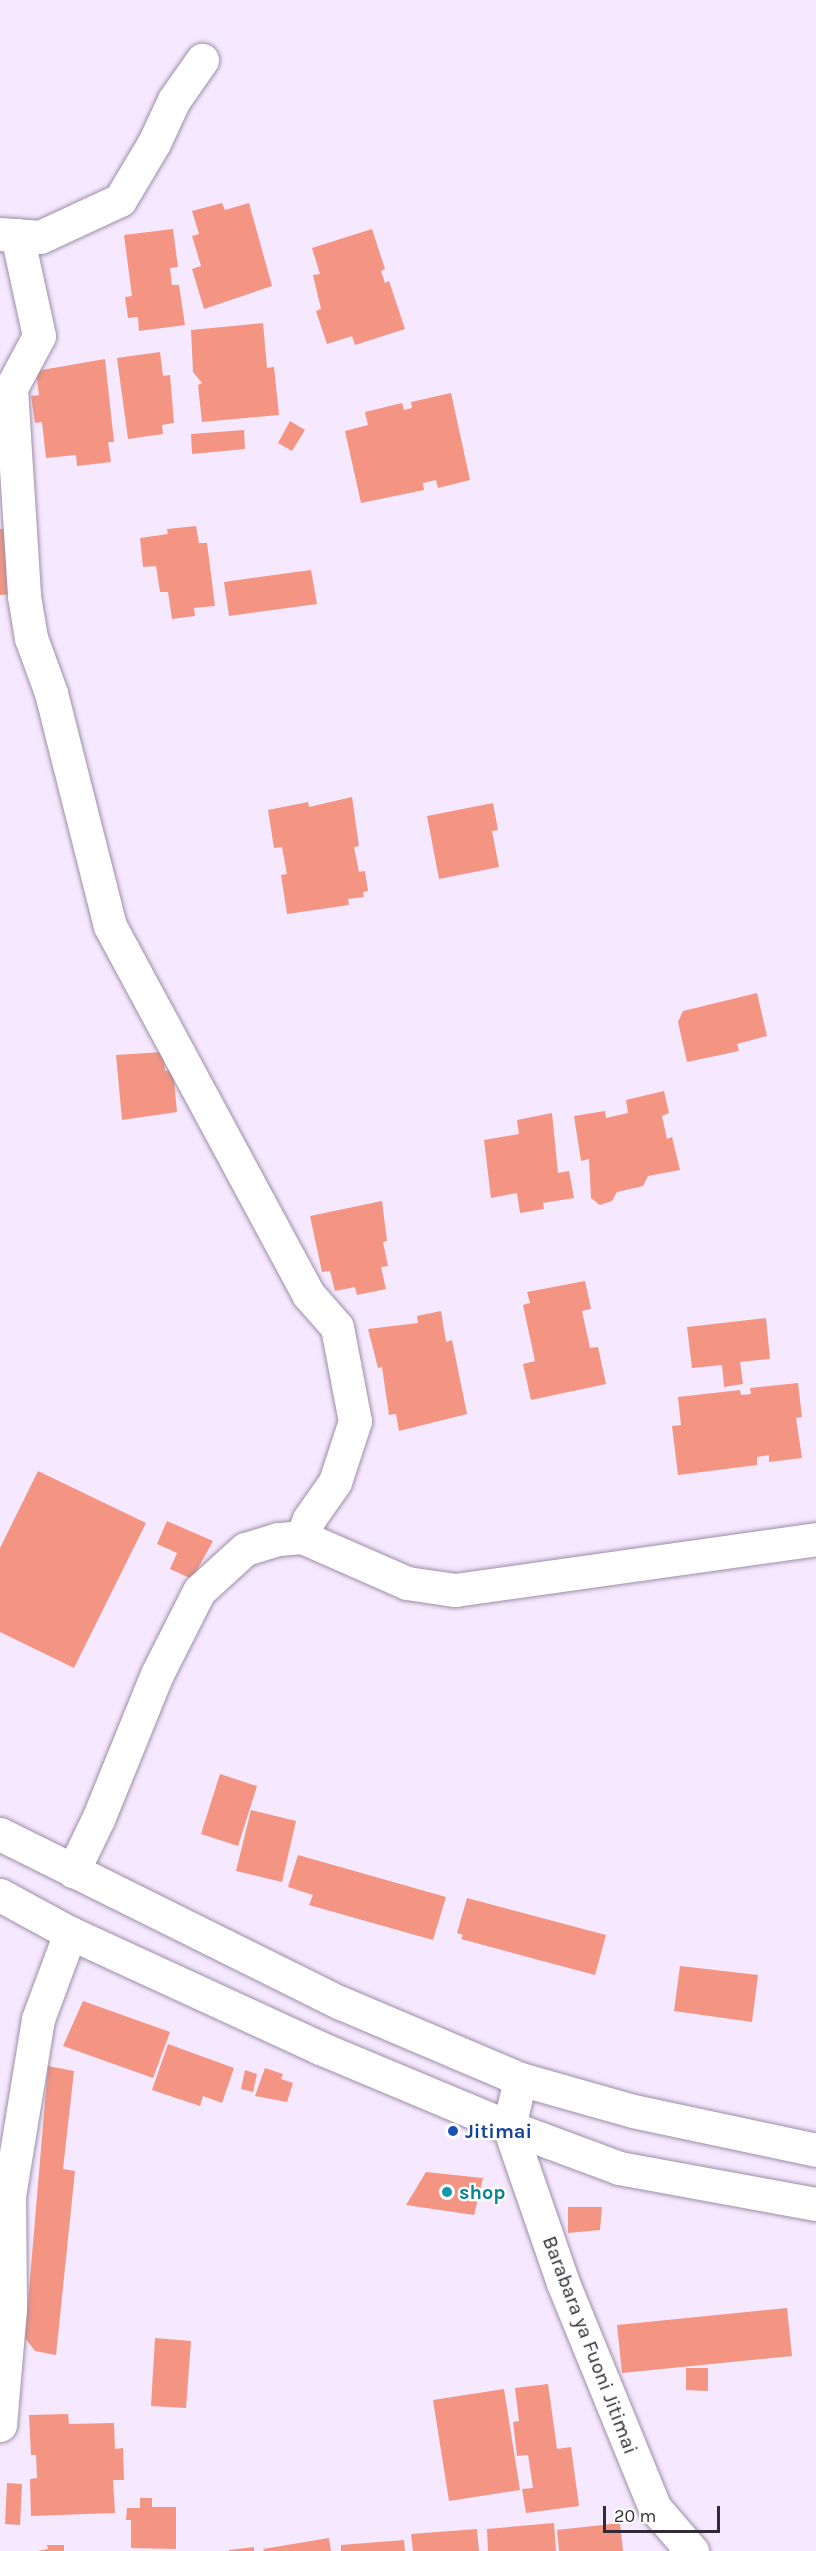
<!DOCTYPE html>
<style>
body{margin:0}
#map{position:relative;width:816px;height:2551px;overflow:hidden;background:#f6e9ff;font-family:Karla,sans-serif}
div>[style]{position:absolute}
.building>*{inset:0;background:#f39582}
.roads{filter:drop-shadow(0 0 2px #9d8ea7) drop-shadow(0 0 2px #9d8ea7)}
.street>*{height:33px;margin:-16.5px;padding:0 16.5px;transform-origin:16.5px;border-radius:16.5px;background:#fff}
.primary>*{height:33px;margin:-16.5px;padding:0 16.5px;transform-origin:16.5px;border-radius:16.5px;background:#fff}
.dots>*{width:16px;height:16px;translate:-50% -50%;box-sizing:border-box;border:3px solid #fff;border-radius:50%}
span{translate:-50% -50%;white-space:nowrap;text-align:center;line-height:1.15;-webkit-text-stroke:4.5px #fff;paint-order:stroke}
.transit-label{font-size:20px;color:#164399;font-weight:700}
.left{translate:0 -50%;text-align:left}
.culture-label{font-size:20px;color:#0d838f;font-weight:700}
.street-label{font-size:20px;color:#312b35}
.scale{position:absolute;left:603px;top:2506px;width:117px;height:27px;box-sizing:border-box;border:3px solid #312b35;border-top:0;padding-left:8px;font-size:18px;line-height:21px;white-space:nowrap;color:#312b35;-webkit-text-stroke:4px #fff;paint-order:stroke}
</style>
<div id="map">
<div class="building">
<div style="clip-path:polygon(222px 203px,225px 210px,249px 203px,272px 286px,204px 309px,192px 269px,201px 266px,192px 236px,199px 234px,192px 211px)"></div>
<div style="clip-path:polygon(173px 229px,178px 267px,170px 268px,172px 285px,179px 285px,185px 325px,139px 331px,138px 317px,128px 318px,125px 297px,132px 296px,124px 235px)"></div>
<div style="clip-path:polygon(372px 229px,385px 269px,381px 271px,385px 283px,389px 281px,405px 329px,355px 345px,352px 336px,327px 344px,316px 311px,321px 309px,313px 275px,320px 274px,312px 248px)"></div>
<div style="clip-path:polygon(263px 323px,267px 368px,274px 367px,279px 415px,202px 422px,198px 385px,202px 383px,193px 372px,191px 330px)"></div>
<div style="clip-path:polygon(160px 352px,163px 376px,170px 375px,174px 423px,162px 425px,163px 434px,128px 439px,117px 358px)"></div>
<div style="clip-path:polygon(105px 359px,114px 442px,108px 442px,111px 462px,77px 466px,76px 455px,46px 458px,42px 422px,35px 423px,31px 396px,39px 395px,36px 371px)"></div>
<div style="clip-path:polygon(451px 393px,470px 480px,438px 488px,436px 480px,423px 483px,424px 490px,361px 503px,345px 431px,368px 425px,365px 412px,402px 403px,404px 410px,412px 408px,411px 402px)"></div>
<div style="clip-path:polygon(290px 421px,305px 430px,292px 451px,278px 443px)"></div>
<div style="clip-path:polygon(244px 430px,245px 449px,192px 454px,191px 434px)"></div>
<div style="clip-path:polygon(196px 526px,199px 543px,207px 543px,215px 606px,194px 608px,195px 616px,172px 619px,168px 592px,160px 592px,156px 566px,143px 567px,140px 538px,168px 534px,167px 529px)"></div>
<div style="clip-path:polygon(9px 528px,13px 594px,0 595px,0 529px)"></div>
<div style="clip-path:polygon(311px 570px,317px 604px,229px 616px,224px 582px)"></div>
<div style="clip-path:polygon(352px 797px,359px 846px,354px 847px,359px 872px,365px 871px,368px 891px,363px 892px,364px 897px,348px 899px,349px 905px,287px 914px,281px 875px,287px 874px,282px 847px,274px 848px,268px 810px,308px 802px,309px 807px)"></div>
<div style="clip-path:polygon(493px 803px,498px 830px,492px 831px,499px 867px,439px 879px,427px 816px)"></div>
<div style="clip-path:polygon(757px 993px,767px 1036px,737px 1044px,739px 1051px,687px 1062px,678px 1022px,683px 1011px)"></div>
<div style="clip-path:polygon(163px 1052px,165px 1071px,173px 1070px,177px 1112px,122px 1120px,116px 1055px)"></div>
<div style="clip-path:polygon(664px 1091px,669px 1113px,662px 1116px,667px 1139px,672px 1137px,680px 1170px,648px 1176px,643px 1186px,617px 1192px,612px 1201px,600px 1205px,591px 1198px,589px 1159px,581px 1161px,574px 1116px,605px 1111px,606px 1118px,628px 1113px,626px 1100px)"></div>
<div style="clip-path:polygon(552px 1113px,558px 1173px,569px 1171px,574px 1198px,543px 1203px,544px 1209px,520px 1213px,517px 1193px,491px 1198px,484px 1140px,519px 1134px,517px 1120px)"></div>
<div style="clip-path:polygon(382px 1201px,387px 1241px,383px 1242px,388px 1266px,381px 1267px,386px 1289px,357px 1295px,355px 1287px,335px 1291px,330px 1271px,322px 1272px,310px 1216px)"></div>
<div style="clip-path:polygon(585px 1281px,591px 1309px,582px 1311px,590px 1348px,598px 1347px,606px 1384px,531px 1400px,523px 1364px,535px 1361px,523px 1305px,530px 1303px,527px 1292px)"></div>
<div style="clip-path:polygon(441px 1311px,446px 1342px,452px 1340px,467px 1414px,399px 1431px,396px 1414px,389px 1415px,382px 1367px,378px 1368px,368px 1329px,418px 1323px,417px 1316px)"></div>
<div style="clip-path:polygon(766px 1318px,770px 1359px,740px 1362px,743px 1384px,724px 1387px,722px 1365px,692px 1368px,687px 1327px)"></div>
<div style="clip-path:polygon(798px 1383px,802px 1417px,796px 1418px,802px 1458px,769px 1462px,769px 1455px,757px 1457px,757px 1465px,678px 1475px,672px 1426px,681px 1425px,678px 1397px,740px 1390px,741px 1395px,751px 1394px,750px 1388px)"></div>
<div style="clip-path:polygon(38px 1471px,146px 1523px,74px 1668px,0 1632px,0 1548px)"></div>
<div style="clip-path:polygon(167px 1521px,213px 1541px,192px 1579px,170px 1569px,177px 1553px,157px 1544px)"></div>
<div style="clip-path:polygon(220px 1774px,257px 1786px,238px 1846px,201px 1834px)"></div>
<div style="clip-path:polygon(251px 1810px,296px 1821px,282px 1882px,236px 1871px)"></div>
<div style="clip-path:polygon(298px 1855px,446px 1897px,433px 1940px,309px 1905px,313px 1895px,288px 1887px)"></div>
<div style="clip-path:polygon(467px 1898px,606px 1935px,595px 1975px,461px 1939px,463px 1935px,457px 1933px)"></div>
<div style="clip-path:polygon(680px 1966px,758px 1975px,752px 2022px,674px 2011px)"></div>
<div style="clip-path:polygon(83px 2001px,170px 2032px,153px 2078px,63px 2046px)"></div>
<div style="clip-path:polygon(168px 2044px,234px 2068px,222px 2103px,203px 2096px,200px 2106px,152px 2090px)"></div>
<div style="clip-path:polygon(48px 2066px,74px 2071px,63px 2169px,75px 2171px,56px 2355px,35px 2351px,25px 2338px)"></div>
<div style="clip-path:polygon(265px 2068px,283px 2074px,281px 2079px,293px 2083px,287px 2102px,255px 2096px)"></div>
<div style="clip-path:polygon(245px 2070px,257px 2074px,253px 2092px,241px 2089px)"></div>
<div style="clip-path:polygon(426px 2172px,483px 2178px,474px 2215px,406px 2205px)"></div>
<div style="clip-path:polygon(568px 2207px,602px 2207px,600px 2230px,568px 2233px)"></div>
<div style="clip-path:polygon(787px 2308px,792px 2356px,622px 2373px,617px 2325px)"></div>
<div style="clip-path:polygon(155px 2338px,191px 2341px,186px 2408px,151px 2406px)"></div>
<div style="clip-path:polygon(686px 2368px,708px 2368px,708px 2391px,686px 2390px)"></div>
<div style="clip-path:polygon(548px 2384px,557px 2449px,571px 2447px,579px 2506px,526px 2513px,522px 2489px,533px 2488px,528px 2455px,517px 2456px,513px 2422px,519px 2421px,515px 2388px)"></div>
<div style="clip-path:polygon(504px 2389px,520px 2490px,449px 2501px,433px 2400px)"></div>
<div style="clip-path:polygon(68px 2414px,69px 2424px,114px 2423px,115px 2449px,123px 2448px,124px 2480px,113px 2480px,115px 2513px,31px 2516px,30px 2479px,37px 2478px,36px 2455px,31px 2455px,29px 2415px)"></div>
<div style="clip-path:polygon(7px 2483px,22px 2484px,20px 2525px,5px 2524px)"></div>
<div style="clip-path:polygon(140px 2498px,152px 2498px,152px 2507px,176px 2507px,176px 2549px,131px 2548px,131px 2520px,126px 2520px,127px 2508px,140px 2508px)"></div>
<div style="clip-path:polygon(554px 2523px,556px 2551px,488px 2551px,487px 2529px)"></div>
<div style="clip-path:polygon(620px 2523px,623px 2551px,559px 2551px,557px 2530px)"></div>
<div style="clip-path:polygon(477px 2529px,479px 2551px,413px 2551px,411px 2534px)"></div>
<div style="clip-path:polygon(329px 2538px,331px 2551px,264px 2551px,263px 2549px)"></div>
<div style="clip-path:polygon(404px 2540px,405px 2551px,341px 2551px,341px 2545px)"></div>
<div style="clip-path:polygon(47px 2545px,64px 2545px,64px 2551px,37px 2551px,48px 2549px)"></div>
<div style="clip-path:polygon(254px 2547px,254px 2551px,229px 2551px,229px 2550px)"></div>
</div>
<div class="roads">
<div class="street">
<div style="left:0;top:234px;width:40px;rotate:4.3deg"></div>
<div style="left:40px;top:237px;width:88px;rotate:-24.8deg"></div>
<div style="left:120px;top:200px;width:66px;rotate:-59.2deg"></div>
<div style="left:154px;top:143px;width:47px;rotate:-65.1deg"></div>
<div style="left:174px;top:100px;width:49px;rotate:-55deg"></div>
<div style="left:17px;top:235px;width:103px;rotate:77.7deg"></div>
<div style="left:39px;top:336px;width:59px;rotate:118.3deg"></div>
<div style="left:11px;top:388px;width:208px;rotate:86.4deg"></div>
<div style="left:24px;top:596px;width:43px;rotate:80.5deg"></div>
<div style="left:31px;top:638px;width:59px;rotate:70deg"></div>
<div style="left:51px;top:693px;width:240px;rotate:75.8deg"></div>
<div style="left:110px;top:926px;width:418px;rotate:61.7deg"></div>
<div style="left:308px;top:1294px;width:44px;rotate:48.7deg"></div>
<div style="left:337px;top:1327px;width:96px;rotate:79.2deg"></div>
<div style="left:355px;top:1421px;width:64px;rotate:108.2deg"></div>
<div style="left:335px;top:1482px;width:45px;rotate:125.1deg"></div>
<div style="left:309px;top:1519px;width:19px;rotate:111deg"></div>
<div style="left:302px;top:1537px;width:24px;rotate:175deg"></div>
<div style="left:278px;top:1539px;width:34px;rotate:163deg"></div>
<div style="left:245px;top:1549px;width:62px;rotate:137.6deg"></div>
<div style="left:199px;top:1591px;width:93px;rotate:116.8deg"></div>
<div style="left:157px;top:1674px;width:157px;rotate:112.1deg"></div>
<div style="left:98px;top:1819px;width:58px;rotate:115.7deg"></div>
<div style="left:302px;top:1537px;width:115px;rotate:23.7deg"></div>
<div style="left:407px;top:1583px;width:49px;rotate:8.3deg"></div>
<div style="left:455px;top:1590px;width:365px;rotate:-8deg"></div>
<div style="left:520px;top:2079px;width:49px;rotate:102.9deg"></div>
<div style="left:509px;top:2127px;width:165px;rotate:70.9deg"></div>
<div style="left:563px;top:2283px;width:243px;rotate:67.8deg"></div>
<div style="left:655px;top:2508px;width:57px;rotate:49.3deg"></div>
<div style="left:0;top:2425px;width:116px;rotate:-85.1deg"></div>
<div style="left:10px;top:2309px;width:113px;rotate:-90.5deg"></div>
<div style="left:9px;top:2196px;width:179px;rotate:-80.7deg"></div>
<div style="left:38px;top:2019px;width:92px;rotate:-69.6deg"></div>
</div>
<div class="primary">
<div style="left:0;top:1834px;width:381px;rotate:26.4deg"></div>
<div style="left:341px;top:2003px;width:194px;rotate:23deg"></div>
<div style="left:520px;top:2079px;width:117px;rotate:15.8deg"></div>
<div style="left:633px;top:2111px;width:187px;rotate:12deg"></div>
<div style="left:0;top:1895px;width:80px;rotate:28.5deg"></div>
<div style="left:70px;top:1933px;width:275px;rotate:24.7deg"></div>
<div style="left:320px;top:2048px;width:205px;rotate:22.7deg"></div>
<div style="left:509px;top:2127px;width:117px;rotate:20.4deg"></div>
<div style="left:619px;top:2168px;width:200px;rotate:10.4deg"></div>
</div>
</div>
<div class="dots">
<div style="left:453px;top:2131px;background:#1a4fb4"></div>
<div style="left:447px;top:2192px;background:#0f9aa8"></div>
</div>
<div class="transit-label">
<span class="left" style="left:465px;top:2131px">Jitimai</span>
</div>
<div class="culture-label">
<span class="left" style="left:459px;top:2192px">shop</span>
</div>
<div class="street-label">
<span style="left:590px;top:2345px;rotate:69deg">Barabara ya Fuoni Jitimai</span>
</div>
<div class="scale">20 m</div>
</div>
